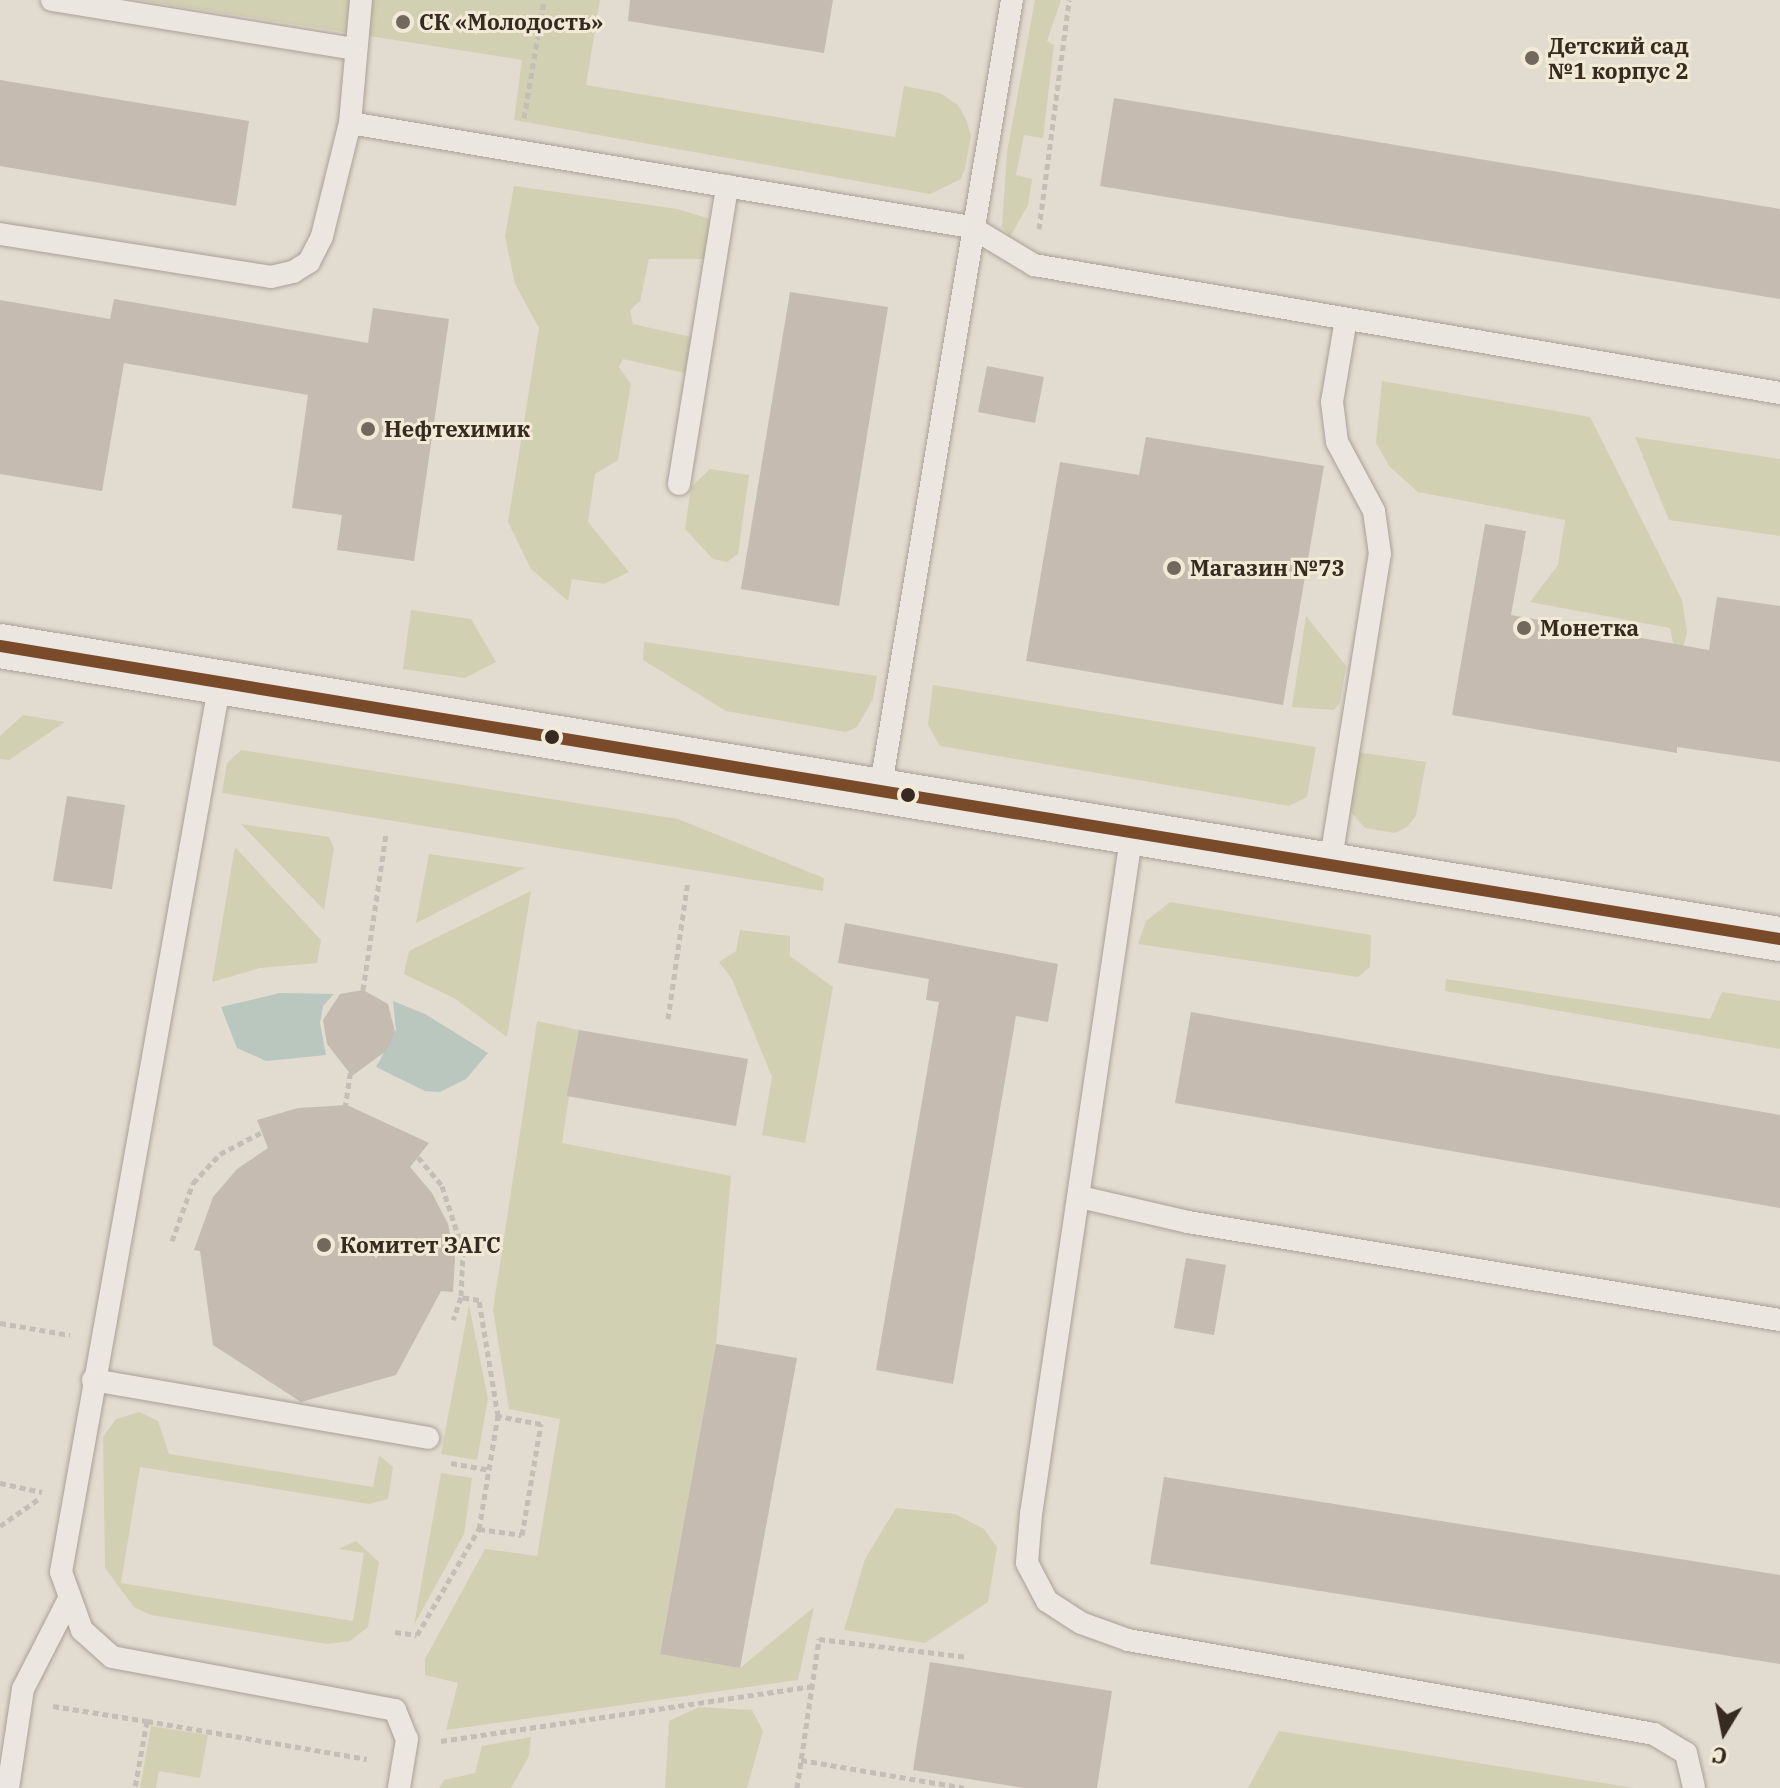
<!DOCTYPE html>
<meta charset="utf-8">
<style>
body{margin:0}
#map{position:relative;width:1780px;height:1788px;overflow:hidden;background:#e2dbcf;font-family:"IBM Plex Serif",serif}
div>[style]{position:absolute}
.green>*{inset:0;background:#d2d0b3}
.water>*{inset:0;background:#b9c7be}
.building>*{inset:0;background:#c5bbb0}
.path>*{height:5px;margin-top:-2.5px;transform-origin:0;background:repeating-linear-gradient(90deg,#c3beb6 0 6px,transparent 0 10px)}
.roads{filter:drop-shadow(0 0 2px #a8a197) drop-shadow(0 0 2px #a8a197)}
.lane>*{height:22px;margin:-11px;padding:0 11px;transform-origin:11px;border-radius:11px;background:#ebe7e0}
.secondary>*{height:44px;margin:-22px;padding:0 22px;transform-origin:22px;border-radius:22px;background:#ebe7e0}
.bus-1>*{height:12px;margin:-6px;padding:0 6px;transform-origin:6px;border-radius:6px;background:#7a4b2a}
.dots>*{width:22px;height:22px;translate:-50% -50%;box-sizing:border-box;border:4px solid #f2e9d6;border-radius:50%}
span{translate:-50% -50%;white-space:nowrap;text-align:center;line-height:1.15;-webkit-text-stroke:6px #f2e9d6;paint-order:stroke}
.poi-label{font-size:22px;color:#362a21;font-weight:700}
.left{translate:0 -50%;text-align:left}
.north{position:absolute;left:1684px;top:1692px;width:80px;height:80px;-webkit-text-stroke:6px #f2e9d6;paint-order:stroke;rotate:190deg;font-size:22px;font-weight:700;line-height:32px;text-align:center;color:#362a21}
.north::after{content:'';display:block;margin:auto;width:28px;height:36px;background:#362a21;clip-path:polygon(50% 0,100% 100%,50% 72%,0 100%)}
</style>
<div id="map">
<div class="green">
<div style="clip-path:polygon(139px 0,600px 0,586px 85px,895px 137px,904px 86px,940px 93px,958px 105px,966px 119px,971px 136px,965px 168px,961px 179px,930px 194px,514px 120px,522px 60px)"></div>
<div style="clip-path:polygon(1035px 0,1061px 0,1047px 41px,1054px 45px,1043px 138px,1024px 135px,1016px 175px,1032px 179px,1028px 205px,1010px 237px,1002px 226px,1007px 152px)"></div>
<div style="clip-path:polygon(514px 186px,678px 209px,710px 219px,704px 259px,649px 259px,640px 301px,630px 310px,633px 324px,691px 337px,685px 373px,623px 359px,619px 367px,631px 384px,618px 460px,595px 474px,588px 522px,629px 572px,604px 584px,572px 579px,568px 601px,531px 569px,508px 522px,539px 328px,515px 284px,505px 236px)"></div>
<div style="clip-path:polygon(1382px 381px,1590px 417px,1682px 600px,1687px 632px,1678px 668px,1670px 628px,1530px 602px,1558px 565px,1565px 520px,1418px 492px,1390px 467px,1376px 443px)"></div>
<div style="clip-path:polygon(1635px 437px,1780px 459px,1780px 536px,1669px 520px)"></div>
<div style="clip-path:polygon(710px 469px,749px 475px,738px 554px,727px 562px,713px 559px,685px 529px,691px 487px)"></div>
<div style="clip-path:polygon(411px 610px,471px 619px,496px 662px,465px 678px,403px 669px)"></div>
<div style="clip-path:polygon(1306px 616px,1346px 666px,1340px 703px,1334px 710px,1292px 707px)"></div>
<div style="clip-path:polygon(644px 642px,877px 676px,873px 699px,857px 727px,846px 732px,726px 711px,643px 660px)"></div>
<div style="clip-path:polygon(933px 685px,1316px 747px,1307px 797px,1289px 806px,940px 746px,928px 725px)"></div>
<div style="clip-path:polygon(23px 715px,65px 722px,9px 760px,0 759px,0 736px)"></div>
<div style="clip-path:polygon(241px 750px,678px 819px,824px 878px,823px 891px,222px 793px,227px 763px)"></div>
<div style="clip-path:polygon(1357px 752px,1426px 762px,1416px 816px,1407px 827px,1395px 833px,1365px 828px,1349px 810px)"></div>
<div style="clip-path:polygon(241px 824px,329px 837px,334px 848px,324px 910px)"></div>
<div style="clip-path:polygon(235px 847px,321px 940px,317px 963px,260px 968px,212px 982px)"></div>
<div style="clip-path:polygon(429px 854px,525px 868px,416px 923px)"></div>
<div style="clip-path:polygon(531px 891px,507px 1037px,454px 998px,404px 974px,409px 951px)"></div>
<div style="clip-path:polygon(1170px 902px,1371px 935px,1370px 967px,1358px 977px,1138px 944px,1146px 921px)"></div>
<div style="clip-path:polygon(740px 930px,790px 936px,790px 956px,833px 987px,805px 1143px,762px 1135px,772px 1077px,732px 979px,719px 962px,736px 951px)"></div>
<div style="clip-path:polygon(1446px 979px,1710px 1019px,1722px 992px,1780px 1001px,1780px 1049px,1445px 991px)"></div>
<div style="clip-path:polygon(537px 1021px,579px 1030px,562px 1143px,731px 1176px,716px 1344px,660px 1653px,740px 1668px,814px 1607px,798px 1680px,446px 1730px,458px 1683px,425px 1675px,425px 1659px,485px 1549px,537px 1556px,560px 1419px,509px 1409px,493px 1310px)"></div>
<div style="clip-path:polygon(469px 1305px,488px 1399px,477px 1460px,441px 1454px)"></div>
<div style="clip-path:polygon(139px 1412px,158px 1421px,169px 1454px,373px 1487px,379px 1455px,393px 1467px,388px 1499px,369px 1504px,140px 1467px,121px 1583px,353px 1621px,364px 1553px,339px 1549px,356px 1541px,379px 1562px,368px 1627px,350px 1641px,327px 1644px,151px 1615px,134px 1607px,105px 1568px,103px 1437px,116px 1419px)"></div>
<div style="clip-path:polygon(441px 1473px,472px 1478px,464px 1534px,414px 1625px)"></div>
<div style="clip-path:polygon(896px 1508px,955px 1514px,984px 1529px,997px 1547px,988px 1602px,925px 1643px,844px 1630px,865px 1559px)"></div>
<div style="clip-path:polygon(699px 1707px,752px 1710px,763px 1731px,747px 1788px,665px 1788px,669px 1721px)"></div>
<div style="clip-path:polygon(151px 1726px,208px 1735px,200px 1778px,159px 1771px,156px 1788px,140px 1788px)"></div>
<div style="clip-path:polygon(1279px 1731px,1634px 1788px,1248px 1788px)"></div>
<div style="clip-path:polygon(531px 1737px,529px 1756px,511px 1788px,439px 1788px,444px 1780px,475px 1773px,482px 1746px)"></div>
</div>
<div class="water">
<div style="clip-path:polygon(280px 993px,334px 994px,323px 1006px,320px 1023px,326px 1055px,266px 1061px,237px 1048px,221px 1007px)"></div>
<div style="clip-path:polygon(393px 1001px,425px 1014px,488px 1053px,466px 1079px,440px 1092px,425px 1091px,376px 1067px,396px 1030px)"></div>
</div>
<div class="building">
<div style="clip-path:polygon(630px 0,833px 0,824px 53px,628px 21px)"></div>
<div style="clip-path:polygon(0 80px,249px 121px,236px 206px,0 166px)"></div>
<div style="clip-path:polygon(1114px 98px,1780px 209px,1780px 299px,1100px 186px)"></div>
<div style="clip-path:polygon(790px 292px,888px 307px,839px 606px,741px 589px)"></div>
<div style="clip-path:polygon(114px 299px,368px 343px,373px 308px,449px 319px,414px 561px,337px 550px,342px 515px,292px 508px,308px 395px,124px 363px,102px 491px,0 474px,0 300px,110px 319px)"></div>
<div style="clip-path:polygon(987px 366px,1044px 377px,1035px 423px,978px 412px)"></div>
<div style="clip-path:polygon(1146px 437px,1324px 466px,1283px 705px,1026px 661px,1060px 462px,1139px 475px)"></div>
<div style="clip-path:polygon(1485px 524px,1526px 531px,1511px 615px,1709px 650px,1717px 597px,1780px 606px,1780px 762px,1677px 747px,1677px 753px,1452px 715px)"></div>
<div style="clip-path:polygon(67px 796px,125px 805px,112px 889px,53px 881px)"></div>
<div style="clip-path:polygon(845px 923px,1058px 964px,1048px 1022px,1016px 1016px,953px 1384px,876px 1370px,939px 1002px,926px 1000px,929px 979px,838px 963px)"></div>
<div style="clip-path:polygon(363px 990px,388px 1004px,395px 1032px,386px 1051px,352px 1076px,327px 1044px,323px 1020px,340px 994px)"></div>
<div style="clip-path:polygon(1191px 1012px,1780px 1115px,1780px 1208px,1175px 1103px)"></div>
<div style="clip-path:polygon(579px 1030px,748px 1059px,736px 1126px,567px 1096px)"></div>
<div style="clip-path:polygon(347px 1105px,429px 1143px,410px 1167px,432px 1193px,448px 1224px,455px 1258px,453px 1292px,441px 1291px,396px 1375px,301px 1402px,213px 1345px,200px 1251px,194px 1250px,213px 1197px,237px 1169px,268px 1148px,257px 1120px,298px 1108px)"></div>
<div style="clip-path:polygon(1186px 1258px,1226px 1265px,1214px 1335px,1174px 1328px)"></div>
<div style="clip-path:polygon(716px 1344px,797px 1358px,740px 1668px,660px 1654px)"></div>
<div style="clip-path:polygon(1164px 1477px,1780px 1575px,1780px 1664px,1150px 1564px)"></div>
<div style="clip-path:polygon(930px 1662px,1112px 1691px,1097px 1788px,1024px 1788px,913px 1770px)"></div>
</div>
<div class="path">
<div style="left:524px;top:118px;width:120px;rotate:-80.4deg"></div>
<div style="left:1039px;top:229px;width:231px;rotate:-82.5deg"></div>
<div style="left:363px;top:990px;width:158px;rotate:-81.6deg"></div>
<div style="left:668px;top:1019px;width:139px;rotate:-81.8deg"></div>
<div style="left:345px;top:1108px;width:47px;rotate:-81.3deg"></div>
<div style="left:418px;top:1157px;width:38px;rotate:50deg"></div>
<div style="left:442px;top:1186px;width:67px;rotate:71.8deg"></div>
<div style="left:463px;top:1250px;width:47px;rotate:92.4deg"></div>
<div style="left:461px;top:1297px;width:24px;rotate:109deg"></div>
<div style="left:172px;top:1241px;width:62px;rotate:-70.1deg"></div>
<div style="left:193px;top:1183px;width:40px;rotate:-47deg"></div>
<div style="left:220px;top:1154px;width:47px;rotate:-27.6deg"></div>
<div style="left:0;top:1323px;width:71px;rotate:9.7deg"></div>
<div style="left:451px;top:1463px;width:39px;rotate:10deg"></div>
<div style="left:0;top:1483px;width:43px;rotate:12.1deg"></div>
<div style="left:0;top:1526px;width:49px;rotate:-35deg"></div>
<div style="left:479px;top:1529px;width:43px;rotate:7.9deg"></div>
<div style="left:522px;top:1535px;width:113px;rotate:-80.3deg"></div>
<div style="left:541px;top:1424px;width:44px;rotate:-169.5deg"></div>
<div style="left:395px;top:1632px;width:22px;rotate:8deg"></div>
<div style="left:417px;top:1635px;width:123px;rotate:-59.7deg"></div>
<div style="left:479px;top:1529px;width:115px;rotate:-80.5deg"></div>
<div style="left:498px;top:1416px;width:118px;rotate:-99.3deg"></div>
<div style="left:479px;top:1300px;width:18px;rotate:-171deg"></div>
<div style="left:53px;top:1706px;width:95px;rotate:9.1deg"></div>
<div style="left:147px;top:1721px;width:68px;rotate:100.2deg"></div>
<div style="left:147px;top:1721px;width:223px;rotate:9.8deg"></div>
<div style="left:441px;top:1741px;width:375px;rotate:-8.4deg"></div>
<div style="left:801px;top:1760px;width:165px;rotate:9.7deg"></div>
<div style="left:797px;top:1788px;width:151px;rotate:-81.6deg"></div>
<div style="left:819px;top:1639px;width:150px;rotate:6.9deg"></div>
</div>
<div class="roads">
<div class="lane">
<div style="left:52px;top:0;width:308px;rotate:9.2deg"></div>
<div style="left:350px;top:123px;width:630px;rotate:9.51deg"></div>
<div style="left:971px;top:227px;width:74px;rotate:31.1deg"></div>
<div style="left:1034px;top:265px;width:757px;rotate:9.74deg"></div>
<div style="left:0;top:234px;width:274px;rotate:9deg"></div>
<div style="left:271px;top:277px;width:23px;rotate:-13deg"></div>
<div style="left:293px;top:272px;width:19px;rotate:-32deg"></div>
<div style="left:309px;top:262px;width:29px;rotate:-63deg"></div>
<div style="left:322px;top:236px;width:116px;rotate:-76.1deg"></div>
<div style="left:350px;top:123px;width:123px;rotate:-84.9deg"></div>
<div style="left:679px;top:484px;width:302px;rotate:-80.8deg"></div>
<div style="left:220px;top:682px;width:904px;rotate:100.13deg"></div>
<div style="left:61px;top:1572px;width:62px;rotate:70.1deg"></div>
<div style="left:82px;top:1630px;width:40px;rotate:42deg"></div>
<div style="left:112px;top:1657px;width:288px;rotate:10.6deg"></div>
<div style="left:395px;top:1710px;width:31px;rotate:68deg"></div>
<div style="left:407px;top:1739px;width:50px;rotate:99.3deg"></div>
<div style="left:880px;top:791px;width:802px;rotate:-80.53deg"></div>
<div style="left:1132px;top:832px;width:689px;rotate:98.42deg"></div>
<div style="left:1031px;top:1514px;width:49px;rotate:94.7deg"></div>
<div style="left:1027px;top:1563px;width:43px;rotate:62.2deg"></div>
<div style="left:1047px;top:1601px;width:40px;rotate:32.9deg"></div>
<div style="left:1081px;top:1623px;width:50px;rotate:19.9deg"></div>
<div style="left:1128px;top:1640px;width:534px;rotate:10.13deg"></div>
<div style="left:1654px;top:1734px;width:37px;rotate:31deg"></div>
<div style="left:1686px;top:1753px;width:36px;rotate:77deg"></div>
<div style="left:1330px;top:865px;width:315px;rotate:-80.9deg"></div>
<div style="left:1380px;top:554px;width:43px;rotate:-97.9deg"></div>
<div style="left:1374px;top:511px;width:78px;rotate:-118.2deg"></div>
<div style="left:1337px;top:442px;width:40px;rotate:-97.1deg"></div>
<div style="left:1332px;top:402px;width:84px;rotate:-80.4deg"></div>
<div style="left:1080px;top:1197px;width:111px;rotate:13deg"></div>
<div style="left:1188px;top:1222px;width:600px;rotate:9.4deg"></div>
<div style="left:93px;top:1380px;width:340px;rotate:9.8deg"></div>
<div style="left:8px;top:1788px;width:100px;rotate:-81.4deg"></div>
<div style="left:23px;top:1689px;width:99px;rotate:-62.9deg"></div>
</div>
<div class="secondary">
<div style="left:0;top:646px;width:1804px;rotate:9.35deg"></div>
</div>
</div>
<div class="bus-1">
<div style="left:0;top:646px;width:1804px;rotate:9.35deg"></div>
</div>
<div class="dots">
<div style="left:403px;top:22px;background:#72685e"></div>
<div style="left:1532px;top:58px;background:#72685e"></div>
<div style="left:368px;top:429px;background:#72685e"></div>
<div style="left:1174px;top:568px;background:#72685e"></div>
<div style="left:1524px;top:628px;background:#72685e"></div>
<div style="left:552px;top:737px;background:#362a21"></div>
<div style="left:908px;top:795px;background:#362a21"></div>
<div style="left:324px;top:1245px;background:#72685e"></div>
</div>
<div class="poi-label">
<span class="left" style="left:419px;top:22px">СК «Молодость»</span>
<span class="left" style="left:1548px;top:58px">Детский сад<br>№1 корпус 2</span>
<span class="left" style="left:384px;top:429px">Нефтехимик</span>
<span class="left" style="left:1190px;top:568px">Магазин №73</span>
<span class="left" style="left:1540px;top:628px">Монетка</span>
<span class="left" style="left:340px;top:1245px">Комитет ЗАГС</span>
</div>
<div class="north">С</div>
</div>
